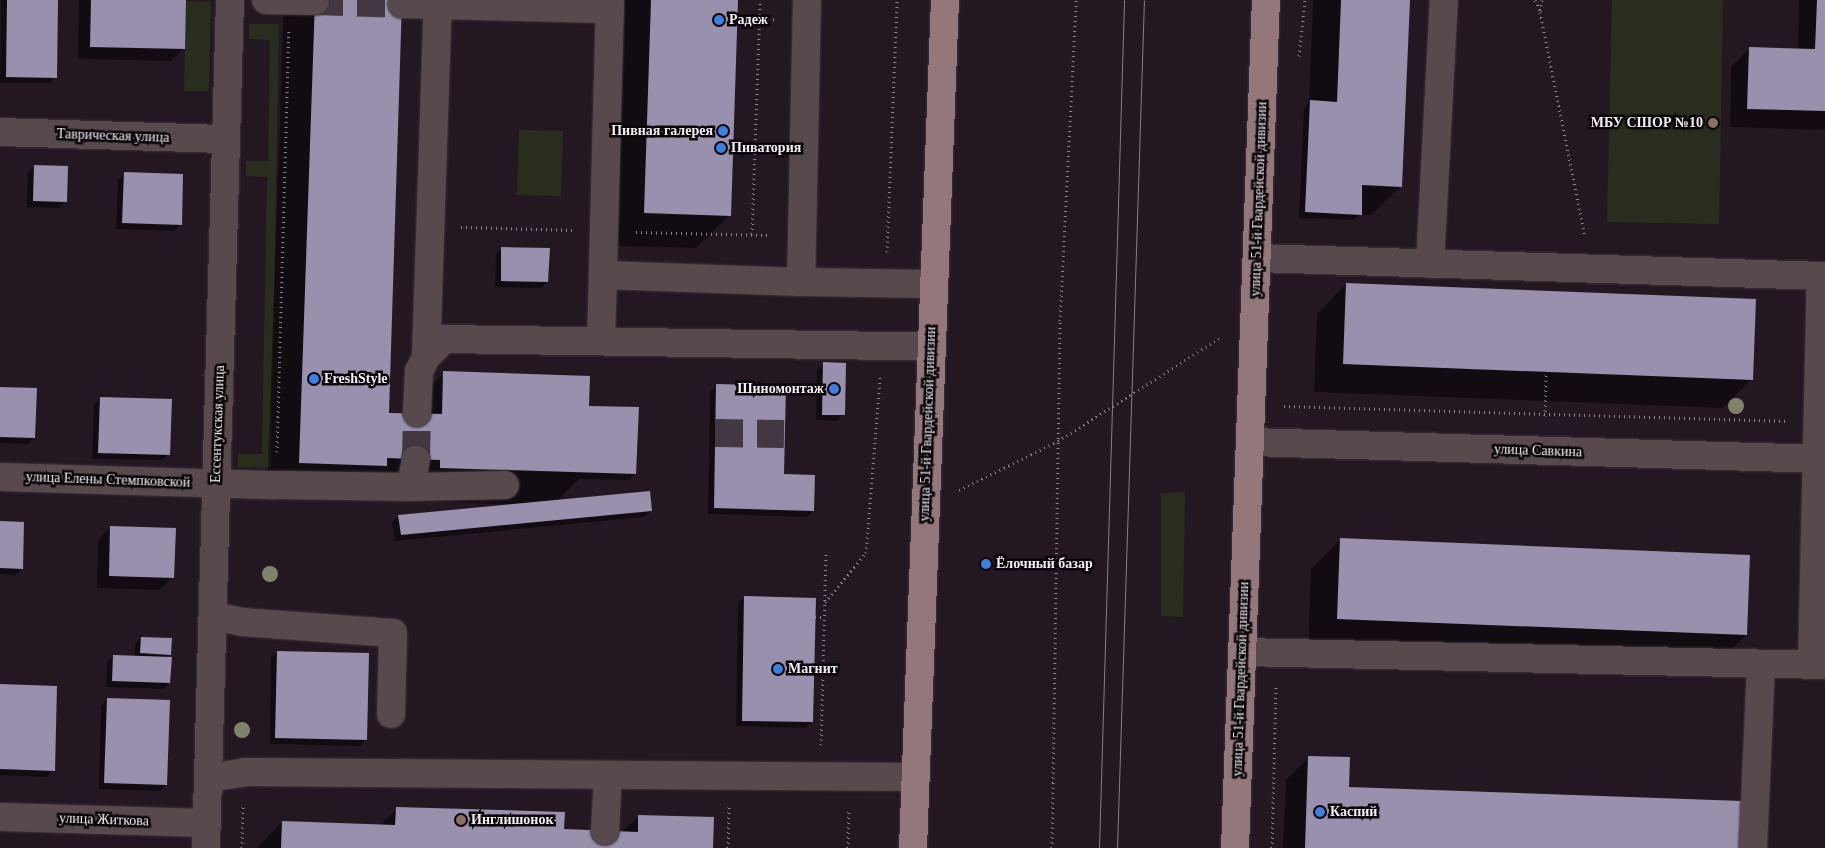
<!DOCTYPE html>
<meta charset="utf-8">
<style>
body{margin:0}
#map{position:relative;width:1825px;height:848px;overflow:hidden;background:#231822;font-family:Georgia,serif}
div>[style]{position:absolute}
.green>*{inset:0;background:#282d1d}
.shadow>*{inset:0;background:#0007}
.building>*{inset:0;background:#9990ad}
.minor-tunnel>*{height:28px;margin-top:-14px;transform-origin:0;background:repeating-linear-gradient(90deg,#423842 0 28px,transparent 0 42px)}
.path>*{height:3px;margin-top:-1.5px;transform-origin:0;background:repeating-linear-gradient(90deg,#8e848d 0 1px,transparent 0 5px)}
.roads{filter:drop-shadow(0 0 1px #3c323b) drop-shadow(0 0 1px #3c323b)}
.minor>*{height:28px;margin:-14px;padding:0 14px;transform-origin:14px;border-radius:14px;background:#584a4c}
.major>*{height:28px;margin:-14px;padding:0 14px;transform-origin:14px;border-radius:14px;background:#94777b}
.tram>*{height:1px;margin:-0.5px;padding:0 0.5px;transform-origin:0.5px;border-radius:0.5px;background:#887e87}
.trees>*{width:16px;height:16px;margin:-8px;border-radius:50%;background:#7e8269}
.dots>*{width:14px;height:14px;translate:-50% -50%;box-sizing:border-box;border:2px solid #090609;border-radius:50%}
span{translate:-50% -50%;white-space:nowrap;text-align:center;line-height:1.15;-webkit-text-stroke:5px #090609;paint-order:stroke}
.poi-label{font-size:14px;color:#f5edf4;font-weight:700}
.left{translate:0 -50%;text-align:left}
.right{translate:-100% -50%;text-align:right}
.street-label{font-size:14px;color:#f5edf4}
</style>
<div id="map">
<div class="green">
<div style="clip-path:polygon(1612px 0,1723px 0,1719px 224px,1607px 222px)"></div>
<div style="clip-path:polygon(186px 1px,211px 2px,209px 91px,184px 91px)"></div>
<div style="clip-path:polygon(249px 24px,279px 24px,271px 468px,238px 467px,238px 454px,262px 454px,267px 177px,246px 176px,246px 161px,268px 161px,270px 40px,249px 39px)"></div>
<div style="clip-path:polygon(519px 130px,563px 131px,561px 196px,517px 195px)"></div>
<div style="clip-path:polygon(1185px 492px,1183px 617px,1161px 616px,1161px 493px)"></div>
</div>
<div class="shadow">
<div style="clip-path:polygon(1px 0,56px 0,56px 77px,49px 83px,0 83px)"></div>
<div style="clip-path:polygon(79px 0,185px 0,184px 48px,171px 61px,78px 59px)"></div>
<div style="clip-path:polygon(284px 0,401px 0,388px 414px,410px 414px,411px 406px,444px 373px,588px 409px,635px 474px,629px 480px,579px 479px,557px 501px,651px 511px,644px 517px,395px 541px,392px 522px,399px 516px,504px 504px,407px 501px,408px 492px,267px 496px)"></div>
<div style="clip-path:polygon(619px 0,737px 0,730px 215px,696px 248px,611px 246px)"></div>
<div style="clip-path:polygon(1313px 0,1408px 0,1401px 186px,1371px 215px,1360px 215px,1354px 220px,1299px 218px,1304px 108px,1309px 103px)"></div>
<div style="clip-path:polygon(1799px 0,1825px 0,1825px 130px,1730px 127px,1731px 67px,1750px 48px,1798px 50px)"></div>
<div style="clip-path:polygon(34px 166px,65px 202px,59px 208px,27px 207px,28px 172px)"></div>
<div style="clip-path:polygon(124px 174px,180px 225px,174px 231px,116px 229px,118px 180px)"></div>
<div style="clip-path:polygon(502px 248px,547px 282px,541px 288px,495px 287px,496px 254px)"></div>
<div style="clip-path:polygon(1346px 284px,1752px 379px,1723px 408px,1314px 392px,1317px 314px)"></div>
<div style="clip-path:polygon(824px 364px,843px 414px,837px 421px,816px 420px,817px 370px)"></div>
<div style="clip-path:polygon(717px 385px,783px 476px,813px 511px,807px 517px,708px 514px,710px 392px)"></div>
<div style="clip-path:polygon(0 389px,34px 438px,28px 444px,0 443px)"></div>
<div style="clip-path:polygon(100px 398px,168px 454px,162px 460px,92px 459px,94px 405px)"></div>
<div style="clip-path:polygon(0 522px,22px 569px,15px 575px,0 574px)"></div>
<div style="clip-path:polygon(111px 527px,172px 577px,160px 590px,97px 588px,98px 540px)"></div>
<div style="clip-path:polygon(1340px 540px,1746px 635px,1717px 664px,1308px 648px,1311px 569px)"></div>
<div style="clip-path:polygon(745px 597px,812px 722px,805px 728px,736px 726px,738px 603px)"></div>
<div style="clip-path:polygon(141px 638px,170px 654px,166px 658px,169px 683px,163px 689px,106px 687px,107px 663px,113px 656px,134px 657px,135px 644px)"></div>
<div style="clip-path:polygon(278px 652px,366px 740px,360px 746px,270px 744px,271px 658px)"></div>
<div style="clip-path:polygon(0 685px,53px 770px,47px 777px,0 775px)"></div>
<div style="clip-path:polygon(108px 699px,166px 785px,160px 791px,99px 789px,101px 706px)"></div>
<div style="clip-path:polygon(1309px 757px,1347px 789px,1739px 848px,1283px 848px,1286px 780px)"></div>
<div style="clip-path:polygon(397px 809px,562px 831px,622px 832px,639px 816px,712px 848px,257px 848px,282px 822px,380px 825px)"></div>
</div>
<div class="building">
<div style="clip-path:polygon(7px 0,58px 0,57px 78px,6px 77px)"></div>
<div style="clip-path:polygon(91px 0,186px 0,185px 49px,90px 47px)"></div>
<div style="clip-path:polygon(315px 0,402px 0,389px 413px,442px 414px,443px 371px,590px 376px,589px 406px,639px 407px,636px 474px,440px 468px,440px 460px,387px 458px,387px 466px,299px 463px)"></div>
<div style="clip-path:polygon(651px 0,738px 0,731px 216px,644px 213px)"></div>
<div style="clip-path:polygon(1341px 0,1410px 0,1402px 187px,1362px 185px,1362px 215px,1305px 212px,1310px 100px,1337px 102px)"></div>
<div style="clip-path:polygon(1817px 0,1825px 0,1825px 111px,1747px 109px,1749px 47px,1815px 49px)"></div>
<div style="clip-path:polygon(34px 165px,68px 166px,67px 202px,33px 201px)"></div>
<div style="clip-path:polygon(124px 172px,183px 174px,182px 225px,122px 223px)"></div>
<div style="clip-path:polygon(501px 247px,550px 248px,548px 282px,501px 281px)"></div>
<div style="clip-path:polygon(1346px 283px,1756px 299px,1753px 380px,1343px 364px)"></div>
<div style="clip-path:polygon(823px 362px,846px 363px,845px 415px,822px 415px)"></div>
<div style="clip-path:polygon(716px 384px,786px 386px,784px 474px,815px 475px,814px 511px,714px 508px)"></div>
<div style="clip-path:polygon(0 387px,37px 388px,35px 438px,0 437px)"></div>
<div style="clip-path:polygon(100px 397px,172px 399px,170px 455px,98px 453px)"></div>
<div style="clip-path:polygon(650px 491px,652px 511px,401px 535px,398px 515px)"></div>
<div style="clip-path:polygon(0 521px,24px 522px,23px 569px,0 568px)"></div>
<div style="clip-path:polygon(110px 526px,176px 528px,174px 578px,109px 576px)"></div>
<div style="clip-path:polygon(1340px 538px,1750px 555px,1747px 635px,1337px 619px)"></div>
<div style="clip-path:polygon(744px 596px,816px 598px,813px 722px,742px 721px)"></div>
<div style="clip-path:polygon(141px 637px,172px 638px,171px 655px,140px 653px)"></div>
<div style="clip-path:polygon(277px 651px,369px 653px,367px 740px,275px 738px)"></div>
<div style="clip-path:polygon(113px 655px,172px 657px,170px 683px,112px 681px)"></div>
<div style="clip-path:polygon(0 684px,57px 686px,55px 771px,0 769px)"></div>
<div style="clip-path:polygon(107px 698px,170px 700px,167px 785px,104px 783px)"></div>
<div style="clip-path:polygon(1308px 756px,1350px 757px,1349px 787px,1742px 801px,1741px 848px,1305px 848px)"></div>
<div style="clip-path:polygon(396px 807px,565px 812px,564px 829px,638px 832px,638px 815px,714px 817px,713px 848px,281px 848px,282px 821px,395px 825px)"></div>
</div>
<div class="minor-tunnel">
<div style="left:315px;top:1px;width:87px;rotate:2deg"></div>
<div style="left:715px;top:433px;width:69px;rotate:0.8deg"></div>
<div style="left:416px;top:459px;width:46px;rotate:-88.8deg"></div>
</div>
<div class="path">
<div style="left:1535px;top:0;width:12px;rotate:66deg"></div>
<div style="left:1542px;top:0;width:12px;rotate:99deg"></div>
<div style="left:1540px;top:12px;width:229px;rotate:78.7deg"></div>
<div style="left:738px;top:18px;width:36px;rotate:2deg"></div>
<div style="left:1299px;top:56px;width:56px;rotate:-83.9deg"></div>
<div style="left:733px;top:148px;width:40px"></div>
<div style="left:461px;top:227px;width:111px;rotate:1.5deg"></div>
<div style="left:636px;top:232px;width:134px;rotate:1.3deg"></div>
<div style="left:752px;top:234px;width:234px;rotate:-88deg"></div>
<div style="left:887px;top:252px;width:252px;rotate:-87.7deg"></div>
<div style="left:1284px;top:406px;width:503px;rotate:1.71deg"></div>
<div style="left:1545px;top:416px;width:45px;rotate:-88.7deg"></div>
<div style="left:277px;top:452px;width:421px;rotate:-88.4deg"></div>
<div style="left:959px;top:490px;width:110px;rotate:-26.3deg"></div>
<div style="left:1058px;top:441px;width:193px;rotate:-32.5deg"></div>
<div style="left:825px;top:602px;width:64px;rotate:-50.1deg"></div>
<div style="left:866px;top:553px;width:176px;rotate:-85.4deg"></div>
<div style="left:815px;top:617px;width:9px"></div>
<div style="left:821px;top:745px;width:194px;rotate:-88.5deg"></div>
<div style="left:242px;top:848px;width:43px;rotate:-88.7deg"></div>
<div style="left:728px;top:848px;width:42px;rotate:-88.6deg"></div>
<div style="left:848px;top:848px;width:39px;rotate:-89deg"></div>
<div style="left:1052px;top:848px;width:527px;rotate:-89.13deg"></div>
<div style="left:1060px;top:321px;width:321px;rotate:-87.1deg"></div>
<div style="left:1272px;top:848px;width:163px;rotate:-88.6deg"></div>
</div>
<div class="roads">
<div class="minor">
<div style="left:266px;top:0;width:49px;rotate:1.2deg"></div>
<div style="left:610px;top:0;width:275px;rotate:91.5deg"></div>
<div style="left:603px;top:275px;width:198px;rotate:2deg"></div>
<div style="left:807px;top:0;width:282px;rotate:91.2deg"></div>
<div style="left:801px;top:282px;width:132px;rotate:0.9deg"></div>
<div style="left:402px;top:4px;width:208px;rotate:1.4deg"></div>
<div style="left:0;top:132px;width:226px;rotate:1.8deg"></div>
<div style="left:1257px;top:258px;width:568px;rotate:1.82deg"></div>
<div style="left:1430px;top:264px;width:264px;rotate:-87deg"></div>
<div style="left:601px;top:341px;width:66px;rotate:-88.3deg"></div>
<div style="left:426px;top:357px;width:353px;rotate:-88.1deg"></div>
<div style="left:417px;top:413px;width:42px;rotate:-87.3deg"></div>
<div style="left:419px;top:371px;width:16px;rotate:-63deg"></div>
<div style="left:426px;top:357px;width:25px;rotate:-45deg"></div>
<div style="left:444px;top:339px;width:486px;rotate:0.9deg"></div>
<div style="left:1251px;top:442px;width:574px;rotate:1.7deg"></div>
<div style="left:0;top:477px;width:276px;rotate:1.7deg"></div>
<div style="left:276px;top:485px;width:135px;rotate:0.8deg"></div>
<div style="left:411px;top:487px;width:28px;rotate:-80deg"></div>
<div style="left:411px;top:487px;width:94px;rotate:-1.2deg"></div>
<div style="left:214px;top:616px;width:29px;rotate:12deg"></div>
<div style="left:242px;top:622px;width:151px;rotate:4.2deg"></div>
<div style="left:393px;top:633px;width:81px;rotate:91.4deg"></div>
<div style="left:1242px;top:652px;width:583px;rotate:1.28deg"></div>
<div style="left:1812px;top:665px;width:389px;rotate:-88.7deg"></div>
<div style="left:209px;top:778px;width:36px;rotate:-9deg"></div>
<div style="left:245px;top:772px;width:670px;rotate:0.43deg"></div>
<div style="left:0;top:817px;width:207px;rotate:1.7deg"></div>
<div style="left:605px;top:831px;width:55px;rotate:-86.9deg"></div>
<div style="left:206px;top:848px;width:848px;rotate:-88.38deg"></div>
<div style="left:1753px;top:848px;width:183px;rotate:-87.5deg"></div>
</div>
<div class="major">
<div style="left:913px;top:848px;width:849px;rotate:-87.84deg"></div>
<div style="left:1235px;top:848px;width:849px;rotate:-87.91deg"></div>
</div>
</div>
<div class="tram">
<div style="left:1099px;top:848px;width:848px;rotate:-88.31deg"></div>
<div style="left:1117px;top:848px;width:848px;rotate:-88.18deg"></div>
</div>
<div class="trees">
<div style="left:1736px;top:406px"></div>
<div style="left:270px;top:574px"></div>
<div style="left:242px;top:730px"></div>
</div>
<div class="dots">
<div style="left:719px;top:20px;background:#3f7fe0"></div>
<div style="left:1713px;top:123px;background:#8d6e63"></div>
<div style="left:723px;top:131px;background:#3f7fe0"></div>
<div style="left:721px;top:148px;background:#3f7fe0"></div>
<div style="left:314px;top:379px;background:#3f7fe0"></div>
<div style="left:834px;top:389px;background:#3f7fe0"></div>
<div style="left:986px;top:564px;background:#3f7fe0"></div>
<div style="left:778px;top:669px;background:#3f7fe0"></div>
<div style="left:1320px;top:812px;background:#3f7fe0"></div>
<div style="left:461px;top:820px;background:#8d6e63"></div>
</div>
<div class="poi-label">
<span class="left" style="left:729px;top:20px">Радеж</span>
<span class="right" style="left:1703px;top:123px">МБУ СШОР №10</span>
<span class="right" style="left:713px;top:131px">Пивная галерея</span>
<span class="left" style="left:731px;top:148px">Пиватория</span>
<span class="left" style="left:324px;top:379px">FreshStyle</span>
<span class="right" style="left:824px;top:389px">Шиномонтаж</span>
<span class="left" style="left:996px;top:564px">Ёлочный базар</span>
<span class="left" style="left:788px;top:669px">Магнит</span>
<span class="left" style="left:1330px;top:812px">Каспий</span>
<span class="left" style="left:471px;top:820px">Инглишонок</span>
</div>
<div class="street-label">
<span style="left:113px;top:136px;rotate:2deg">Таврическая улица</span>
<span style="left:1259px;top:199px;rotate:-88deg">улица 51-й Гвардейской дивизии</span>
<span style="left:218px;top:424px;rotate:-88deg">Ессентукская улица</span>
<span style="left:928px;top:424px;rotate:-88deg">улица 51-й Гвардейской дивизии</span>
<span style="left:1538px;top:451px;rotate:2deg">улица Савкина</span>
<span style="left:108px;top:480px;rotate:2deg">улица Елены Стемпковской</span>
<span style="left:1241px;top:679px;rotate:-88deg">улица 51-й Гвардейской дивизии</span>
<span style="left:104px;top:820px;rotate:2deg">улица Житкова</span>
</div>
</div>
